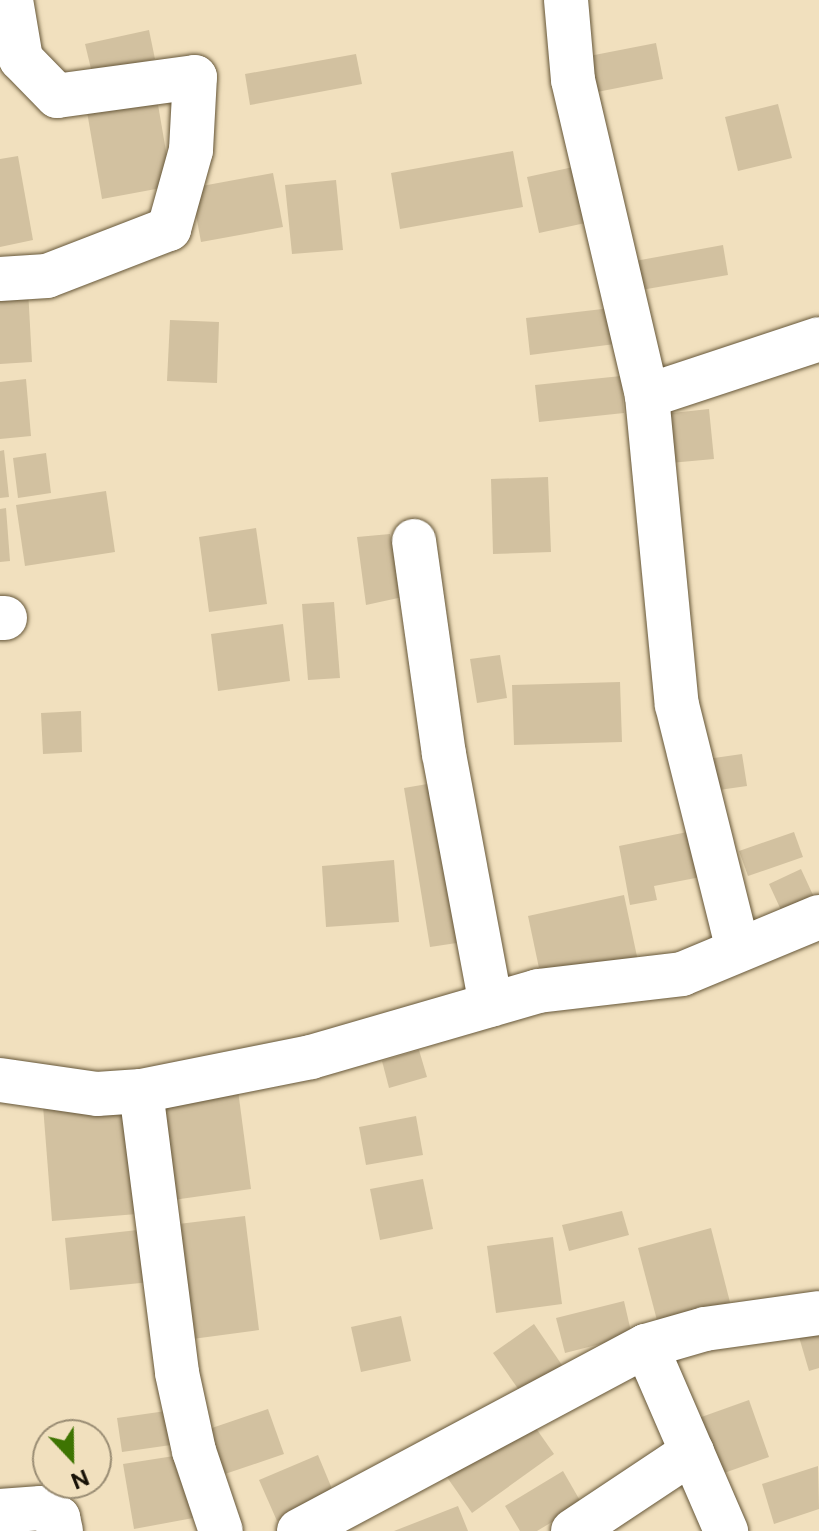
<!DOCTYPE html>
<style>
body{margin:0}
#map{position:relative;width:819px;height:1531px;overflow:hidden;background:#f1e0be;font-family:"Public Sans",sans-serif}
div>[style]{position:absolute}
.building>*{inset:0;background:#d2c1a0}
.roads{filter:drop-shadow(0 0 2px #665739) drop-shadow(0 0 2px #665739)}
.minor>*{height:44px;margin:-22px;padding:0 22px;transform-origin:22px;border-radius:22px;background:#fff}
span{translate:-50% -50%;white-space:nowrap;text-align:center;line-height:1.15;-webkit-text-stroke:6px #f1e0be;paint-order:stroke}
.north{position:absolute;left:32px;top:1419px;width:80px;height:80px;box-sizing:border-box;background:#f1e0be;border:2px solid #9a8d74;border-radius:50%;rotate:158deg;font-size:22px;font-weight:700;line-height:32px;text-align:center;color:#171106}
.north::after{content:'';display:block;margin:auto;width:28px;height:36px;background:#3e7402;clip-path:polygon(50% 0,100% 100%,50% 72%,0 100%)}
</style>
<div id="map">
<div class="building">
<div style="clip-path:polygon(149px 30px,155px 59px,92px 73px,85px 44px)"></div>
<div style="clip-path:polygon(656px 43px,663px 79px,587px 94px,579px 58px)"></div>
<div style="clip-path:polygon(356px 54px,362px 84px,250px 105px,245px 74px)"></div>
<div style="clip-path:polygon(156px 93px,172px 186px,102px 199px,86px 106px)"></div>
<div style="clip-path:polygon(778px 104px,792px 158px,738px 171px,725px 117px)"></div>
<div style="clip-path:polygon(513px 151px,523px 207px,400px 229px,391px 173px)"></div>
<div style="clip-path:polygon(18px 156px,33px 240px,0 247px,0 159px)"></div>
<div style="clip-path:polygon(578px 166px,590px 222px,539px 233px,527px 177px)"></div>
<div style="clip-path:polygon(273px 173px,283px 227px,201px 242px,191px 188px)"></div>
<div style="clip-path:polygon(336px 180px,343px 250px,292px 254px,285px 185px)"></div>
<div style="clip-path:polygon(723px 245px,728px 275px,641px 290px,635px 261px)"></div>
<div style="clip-path:polygon(28px 289px,32px 362px,0 364px,0 291px)"></div>
<div style="clip-path:polygon(611px 308px,615px 344px,530px 355px,526px 318px)"></div>
<div style="clip-path:polygon(170px 320px,219px 322px,217px 383px,167px 381px)"></div>
<div style="clip-path:polygon(621px 376px,624px 413px,539px 422px,535px 385px)"></div>
<div style="clip-path:polygon(26px 379px,31px 436px,0 439px,0 382px)"></div>
<div style="clip-path:polygon(709px 409px,714px 459px,659px 464px,654px 415px)"></div>
<div style="clip-path:polygon(4px 450px,9px 497px,0 498px,0 451px)"></div>
<div style="clip-path:polygon(46px 453px,51px 493px,18px 498px,13px 458px)"></div>
<div style="clip-path:polygon(548px 477px,551px 552px,493px 554px,491px 479px)"></div>
<div style="clip-path:polygon(106px 491px,115px 552px,25px 566px,16px 505px)"></div>
<div style="clip-path:polygon(6px 508px,10px 561px,0 562px,0 509px)"></div>
<div style="clip-path:polygon(256px 528px,267px 604px,209px 612px,199px 537px)"></div>
<div style="clip-path:polygon(390px 534px,391px 539px,405px 537px,412px 595px,366px 605px,357px 537px)"></div>
<div style="clip-path:polygon(334px 602px,340px 678px,308px 680px,302px 604px)"></div>
<div style="clip-path:polygon(283px 624px,290px 681px,218px 691px,211px 634px)"></div>
<div style="clip-path:polygon(500px 655px,507px 698px,477px 703px,470px 659px)"></div>
<div style="clip-path:polygon(620px 682px,622px 742px,514px 745px,512px 685px)"></div>
<div style="clip-path:polygon(81px 711px,82px 752px,43px 754px,41px 713px)"></div>
<div style="clip-path:polygon(742px 754px,747px 786px,712px 791px,707px 759px)"></div>
<div style="clip-path:polygon(445px 781px,470px 941px,430px 947px,404px 788px)"></div>
<div style="clip-path:polygon(697px 830px,706px 876px,654px 886px,657px 900px,630px 905px,619px 846px)"></div>
<div style="clip-path:polygon(794px 832px,803px 857px,748px 876px,739px 851px)"></div>
<div style="clip-path:polygon(394px 860px,399px 922px,326px 927px,322px 866px)"></div>
<div style="clip-path:polygon(801px 869px,813px 895px,781px 910px,769px 884px)"></div>
<div style="clip-path:polygon(624px 895px,639px 966px,543px 987px,528px 916px)"></div>
<div style="clip-path:polygon(419px 1050px,427px 1077px,389px 1088px,382px 1061px)"></div>
<div style="clip-path:polygon(238px 1090px,251px 1189px,166px 1201px,153px 1102px)"></div>
<div style="clip-path:polygon(140px 1099px,149px 1213px,52px 1221px,43px 1106px)"></div>
<div style="clip-path:polygon(416px 1116px,423px 1155px,366px 1165px,359px 1127px)"></div>
<div style="clip-path:polygon(423px 1179px,433px 1229px,380px 1240px,370px 1189px)"></div>
<div style="clip-path:polygon(622px 1211px,629px 1235px,569px 1251px,562px 1225px)"></div>
<div style="clip-path:polygon(245px 1216px,259px 1330px,185px 1340px,170px 1225px)"></div>
<div style="clip-path:polygon(156px 1228px,161px 1281px,70px 1290px,65px 1238px)"></div>
<div style="clip-path:polygon(711px 1228px,732px 1310px,659px 1328px,638px 1248px)"></div>
<div style="clip-path:polygon(553px 1237px,562px 1304px,496px 1313px,487px 1246px)"></div>
<div style="clip-path:polygon(624px 1301px,632px 1336px,565px 1353px,556px 1318px)"></div>
<div style="clip-path:polygon(401px 1316px,411px 1361px,361px 1372px,351px 1327px)"></div>
<div style="clip-path:polygon(534px 1324px,562px 1365px,521px 1393px,493px 1353px)"></div>
<div style="clip-path:polygon(819px 1332px,819px 1368px,809px 1371px,799px 1337px)"></div>
<div style="clip-path:polygon(749px 1400px,769px 1457px,713px 1477px,693px 1420px)"></div>
<div style="clip-path:polygon(180px 1409px,185px 1443px,122px 1452px,117px 1418px)"></div>
<div style="clip-path:polygon(268px 1409px,284px 1454px,222px 1475px,206px 1430px)"></div>
<div style="clip-path:polygon(526px 1414px,554px 1454px,472px 1513px,444px 1473px)"></div>
<div style="clip-path:polygon(193px 1453px,204px 1516px,134px 1529px,123px 1464px)"></div>
<div style="clip-path:polygon(318px 1455px,335px 1496px,277px 1521px,259px 1480px)"></div>
<div style="clip-path:polygon(818px 1466px,819px 1509px,774px 1524px,762px 1484px)"></div>
<div style="clip-path:polygon(563px 1471px,582px 1504px,537px 1531px,520px 1531px,505px 1506px)"></div>
<div style="clip-path:polygon(458px 1506px,468px 1531px,394px 1531px)"></div>
</div>
<div class="roads">
<div class="minor">
<div style="left:566px;top:0;width:80px;rotate:85deg"></div>
<div style="left:573px;top:80px;width:325px;rotate:76.8deg"></div>
<div style="left:647px;top:396px;width:310px;rotate:84.5deg"></div>
<div style="left:677px;top:705px;width:252px;rotate:76deg"></div>
<div style="left:0;top:279px;width:47px;rotate:-3.7deg"></div>
<div style="left:47px;top:276px;width:131px;rotate:-21.1deg"></div>
<div style="left:169px;top:229px;width:82px;rotate:-74.4deg"></div>
<div style="left:191px;top:150px;width:73px;rotate:-86.9deg"></div>
<div style="left:195px;top:77px;width:139px;rotate:172.2deg"></div>
<div style="left:57px;top:96px;width:52px;rotate:-134.2deg"></div>
<div style="left:21px;top:59px;width:60px;rotate:-99.6deg"></div>
<div style="left:647px;top:396px;width:181px;rotate:-18.3deg"></div>
<div style="left:414px;top:541px;width:215px;rotate:82deg"></div>
<div style="left:444px;top:754px;width:255px;rotate:79.4deg"></div>
<div style="left:0;top:618px;width:5px"></div>
<div style="left:0;top:1080px;width:98px;rotate:8.2deg"></div>
<div style="left:97px;top:1094px;width:44px;rotate:-3.9deg"></div>
<div style="left:141px;top:1091px;width:173px;rotate:-11.3deg"></div>
<div style="left:311px;top:1057px;width:236px;rotate:-16.2deg"></div>
<div style="left:538px;top:991px;width:145px;rotate:-6.7deg"></div>
<div style="left:682px;top:974px;width:148px;rotate:-22.6deg"></div>
<div style="left:141px;top:1091px;width:284px;rotate:82.7deg"></div>
<div style="left:177px;top:1373px;width:80px;rotate:77.7deg"></div>
<div style="left:194px;top:1451px;width:84px;rotate:71.4deg"></div>
<div style="left:646px;top:1346px;width:202px;rotate:66.6deg"></div>
<div style="left:0;top:1511px;width:41px;rotate:-4.2deg"></div>
<div style="left:41px;top:1508px;width:20px;rotate:30deg"></div>
<div style="left:58px;top:1518px;width:13px;rotate:77deg"></div>
<div style="left:299px;top:1531px;width:393px;rotate:-28.1deg"></div>
<div style="left:646px;top:1346px;width:61px;rotate:-16.1deg"></div>
<div style="left:705px;top:1329px;width:115px;rotate:-8deg"></div>
<div style="left:573px;top:1531px;width:143px;rotate:-33.6deg"></div>
</div>
</div>
<div class="north">N</div>
</div>
